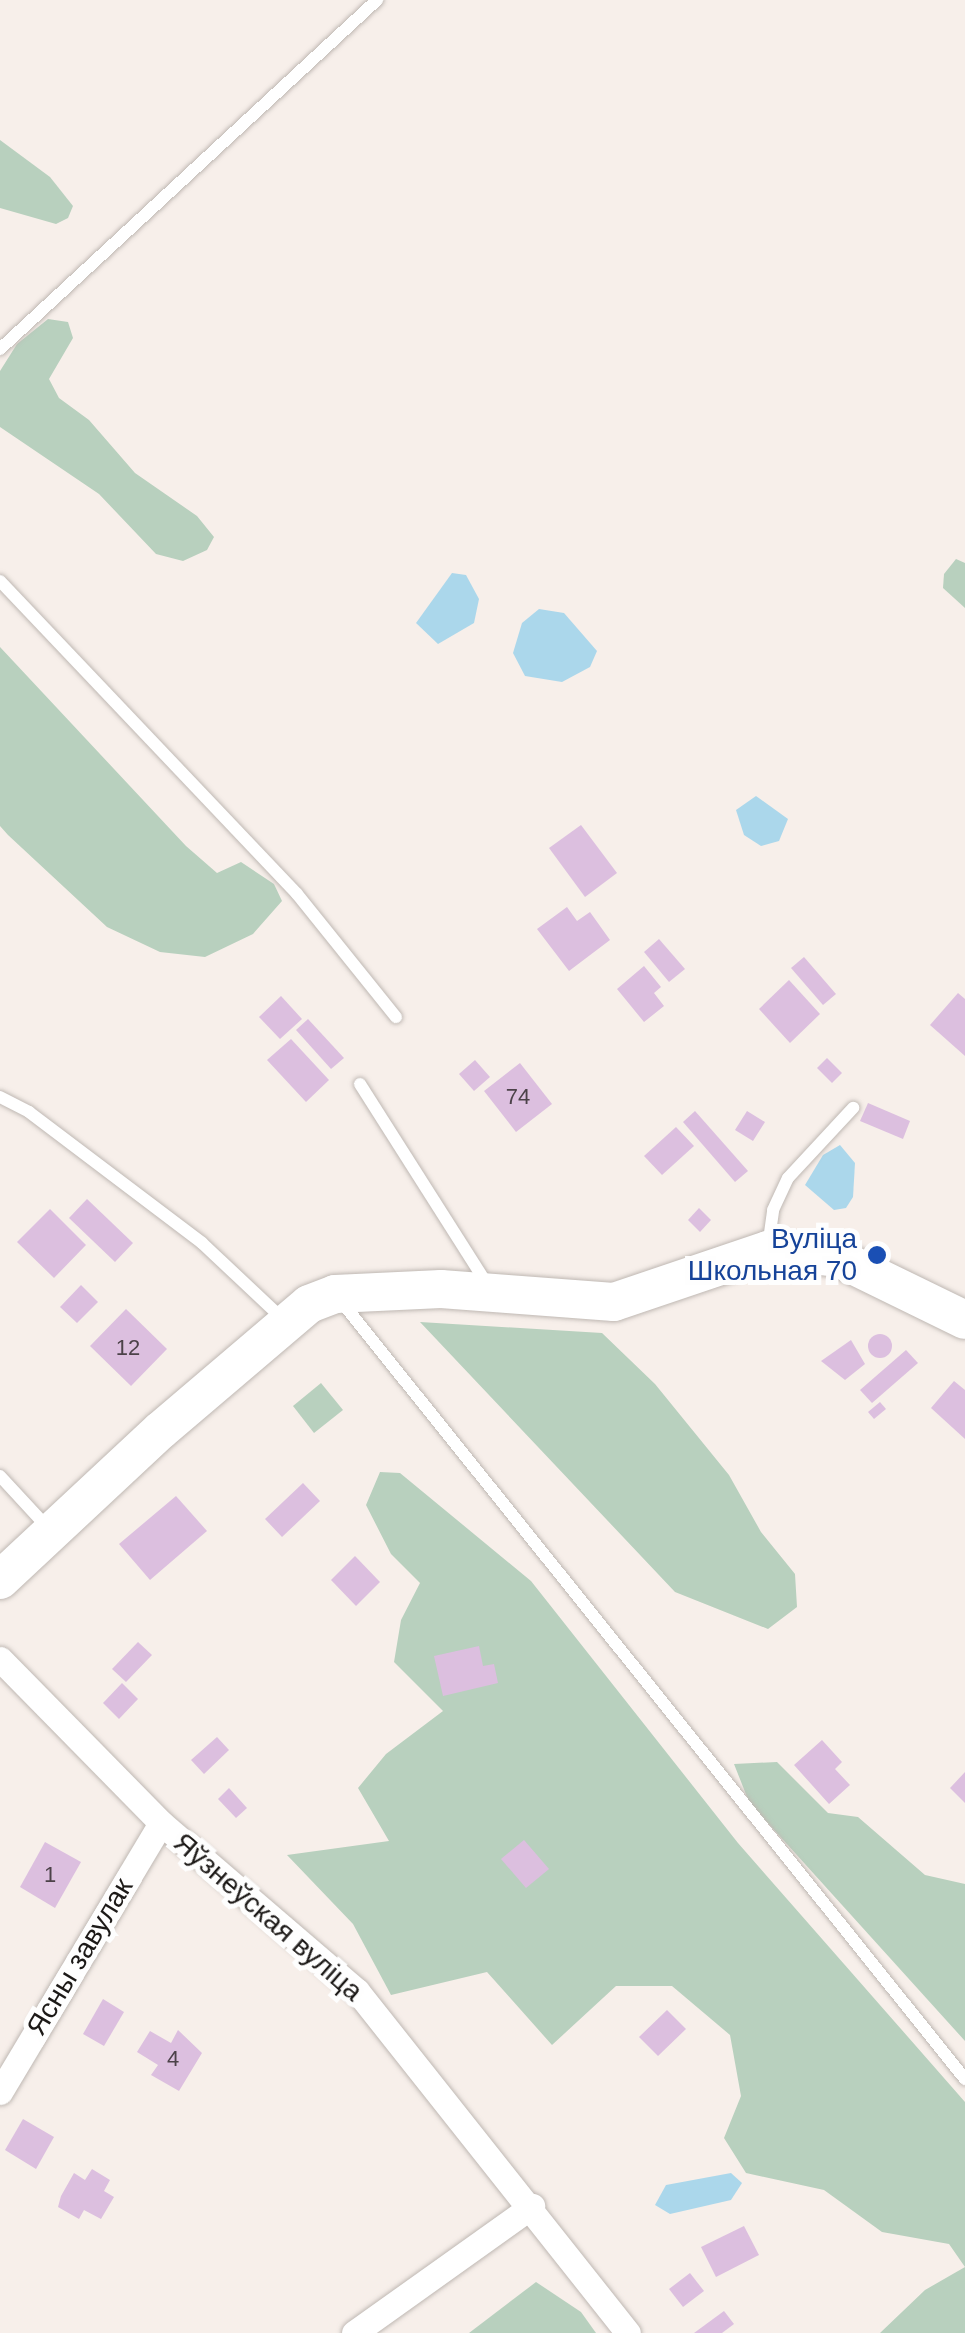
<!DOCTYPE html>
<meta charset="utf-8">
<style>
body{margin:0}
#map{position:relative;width:965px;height:2333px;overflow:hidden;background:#f7efea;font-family:Helvetica,sans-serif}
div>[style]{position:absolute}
.green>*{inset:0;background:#b8d0be}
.water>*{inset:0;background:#abd7eb}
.building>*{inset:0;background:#dcbfdf}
.round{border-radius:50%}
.roads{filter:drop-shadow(0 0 2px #bfb8b3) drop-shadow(0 0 2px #bfb8b3)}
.lane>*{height:12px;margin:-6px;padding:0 6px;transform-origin:6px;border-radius:6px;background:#fff}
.street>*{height:25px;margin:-12.5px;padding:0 12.5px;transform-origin:12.5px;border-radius:12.5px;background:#fff}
.secondary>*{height:38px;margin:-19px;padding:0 19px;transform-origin:19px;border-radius:19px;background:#fff}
.dots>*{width:28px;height:28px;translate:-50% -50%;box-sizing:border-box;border:5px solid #fefefe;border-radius:50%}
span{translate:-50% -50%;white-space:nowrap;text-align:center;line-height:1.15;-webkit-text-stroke:10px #fefefe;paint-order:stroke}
.number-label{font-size:22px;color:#4c4249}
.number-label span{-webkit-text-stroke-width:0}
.transit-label{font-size:28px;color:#164399}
.right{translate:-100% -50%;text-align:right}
.street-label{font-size:28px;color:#1c1917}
</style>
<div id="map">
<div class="green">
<div style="clip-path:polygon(0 140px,50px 177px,73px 206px,68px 218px,56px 224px,0 208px)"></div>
<div style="clip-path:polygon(48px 319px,68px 322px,73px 338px,49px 379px,59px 398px,89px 420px,135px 473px,197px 516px,214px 537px,207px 550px,183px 561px,156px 554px,99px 494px,0 427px,0 371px,17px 344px)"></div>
<div style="clip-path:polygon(956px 559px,965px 563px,965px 608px,943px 588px,944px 574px)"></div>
<div style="clip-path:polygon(0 647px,186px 846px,217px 873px,241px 862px,274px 884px,282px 901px,253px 934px,205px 957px,160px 952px,107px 927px,8px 835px,0 826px)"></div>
<div style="clip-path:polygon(420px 1322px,602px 1333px,655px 1384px,729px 1475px,761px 1532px,795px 1574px,797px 1607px,768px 1629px,675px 1592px)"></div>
<div style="clip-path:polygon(321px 1383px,343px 1410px,314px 1433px,293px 1406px)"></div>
<div style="clip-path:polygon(380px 1472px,400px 1473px,531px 1581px,738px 1843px,965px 2102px,965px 2333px,880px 2333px,925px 2290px,965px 2267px,949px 2244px,882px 2232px,824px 2190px,746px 2173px,724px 2138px,741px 2096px,730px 2035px,672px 1986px,616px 1986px,552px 2045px,487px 1972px,391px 1995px,353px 1924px,287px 1855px,389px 1841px,358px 1788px,386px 1754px,443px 1711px,394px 1662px,401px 1620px,420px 1583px,391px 1554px,366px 1505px)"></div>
<div style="clip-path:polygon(777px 1762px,828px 1813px,858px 1817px,925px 1875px,965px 1884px,965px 2041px,749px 1802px,734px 1764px)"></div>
<div style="clip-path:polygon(536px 2282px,581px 2312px,596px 2333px,469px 2333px)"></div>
</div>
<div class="water">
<div style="clip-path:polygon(452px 573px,466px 575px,479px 599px,474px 623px,438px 644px,416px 623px)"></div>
<div style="clip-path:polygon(539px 609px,564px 613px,597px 651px,590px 667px,562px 682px,525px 676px,513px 653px,522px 623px)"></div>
<div style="clip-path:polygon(756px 796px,788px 819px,779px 841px,761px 846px,744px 835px,736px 810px)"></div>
<div style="clip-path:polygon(840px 1145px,855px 1163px,853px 1197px,846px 1208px,834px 1210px,805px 1185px,823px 1155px)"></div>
<div style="clip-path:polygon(731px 2173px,742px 2183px,731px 2200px,670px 2214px,655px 2205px,666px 2185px)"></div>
</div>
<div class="building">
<div style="clip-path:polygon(581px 825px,617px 873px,585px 897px,549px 848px)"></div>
<div style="clip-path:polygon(567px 907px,577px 921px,590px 912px,610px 940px,569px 971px,537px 929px)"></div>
<div style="clip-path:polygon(659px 939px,685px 969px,669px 982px,644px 952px)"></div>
<div style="clip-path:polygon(804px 957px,836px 994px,823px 1005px,791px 968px)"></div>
<div style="clip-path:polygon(644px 966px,661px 987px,654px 993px,664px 1006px,644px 1022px,617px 989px)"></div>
<div style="clip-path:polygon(789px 980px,820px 1014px,790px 1043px,759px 1009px)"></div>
<div style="clip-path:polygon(958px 993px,965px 999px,965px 1056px,930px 1025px)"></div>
<div style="clip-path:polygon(281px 996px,302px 1019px,280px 1039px,259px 1017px)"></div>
<div style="clip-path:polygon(308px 1019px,344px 1058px,331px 1069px,296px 1030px)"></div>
<div style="clip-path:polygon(291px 1039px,329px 1080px,306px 1102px,267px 1060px)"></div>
<div style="clip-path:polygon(827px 1058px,842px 1073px,832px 1083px,817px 1068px)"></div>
<div style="clip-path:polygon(475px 1060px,490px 1077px,474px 1091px,459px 1074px)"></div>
<div style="clip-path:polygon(520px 1063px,552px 1104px,516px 1132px,484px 1091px)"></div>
<div style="clip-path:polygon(868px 1103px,910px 1121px,903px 1139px,860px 1121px)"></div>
<div style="clip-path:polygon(695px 1111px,748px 1171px,735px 1182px,683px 1122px)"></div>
<div style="clip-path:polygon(747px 1111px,765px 1122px,753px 1141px,735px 1130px)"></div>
<div style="clip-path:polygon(676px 1127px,694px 1146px,662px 1175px,644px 1156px)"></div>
<div style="clip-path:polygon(87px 1199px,133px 1243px,115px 1262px,69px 1218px)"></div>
<div style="clip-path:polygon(699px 1208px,711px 1220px,700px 1232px,688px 1220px)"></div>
<div style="clip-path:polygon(50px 1209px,86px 1245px,54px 1278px,17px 1242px)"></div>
<div style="clip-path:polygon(81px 1285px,98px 1302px,77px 1323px,60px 1307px)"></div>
<div style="clip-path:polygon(126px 1309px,167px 1349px,131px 1386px,90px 1346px)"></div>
<div class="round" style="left:868px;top:1334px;width:24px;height:24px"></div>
<div style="clip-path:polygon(851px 1340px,865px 1364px,845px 1380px,821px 1361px)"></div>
<div style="clip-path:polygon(906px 1350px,918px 1363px,872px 1403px,860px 1390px)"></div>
<div style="clip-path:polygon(954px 1381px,965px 1390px,965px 1439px,931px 1408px)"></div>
<div style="clip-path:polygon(880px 1402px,886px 1409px,874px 1419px,868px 1412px)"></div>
<div style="clip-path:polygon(303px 1483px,320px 1501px,282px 1537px,265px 1519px)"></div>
<div style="clip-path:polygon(176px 1496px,207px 1531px,150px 1580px,119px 1544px)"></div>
<div style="clip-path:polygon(355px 1556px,380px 1582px,356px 1606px,331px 1580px)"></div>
<div style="clip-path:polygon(138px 1642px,152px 1655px,126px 1682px,112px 1669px)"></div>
<div style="clip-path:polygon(479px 1646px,483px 1666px,494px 1664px,498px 1683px,443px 1696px,434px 1656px)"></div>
<div style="clip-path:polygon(122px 1683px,138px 1699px,119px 1719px,103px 1703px)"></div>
<div style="clip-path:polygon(217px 1737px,229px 1750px,204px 1774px,191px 1760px)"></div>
<div style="clip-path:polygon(822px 1740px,842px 1762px,835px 1769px,850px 1785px,829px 1804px,794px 1765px)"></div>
<div style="clip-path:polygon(965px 1772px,965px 1803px,950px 1788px)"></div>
<div style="clip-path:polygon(229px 1788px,247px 1808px,236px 1818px,218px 1799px)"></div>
<div style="clip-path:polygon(524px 1840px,549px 1869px,526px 1888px,501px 1859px)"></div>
<div style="clip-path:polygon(45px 1842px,81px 1862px,55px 1908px,20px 1887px)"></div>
<div style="clip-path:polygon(103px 1999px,124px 2012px,104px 2046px,83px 2034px)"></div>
<div style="clip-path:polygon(667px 2010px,686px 2029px,658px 2056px,639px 2037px)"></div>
<div style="clip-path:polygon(178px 2030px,202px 2053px,179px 2091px,151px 2075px,158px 2065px,137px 2052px,150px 2031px,171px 2043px)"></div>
<div style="clip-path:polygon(23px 2119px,54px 2137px,36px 2169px,5px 2150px)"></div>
<div style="clip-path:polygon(92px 2169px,110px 2180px,104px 2191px,114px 2197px,101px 2219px,84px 2210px,79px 2219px,58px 2207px,61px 2196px,74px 2173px,85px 2180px)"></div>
<div style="clip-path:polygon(744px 2226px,759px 2255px,716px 2277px,701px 2247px)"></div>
<div style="clip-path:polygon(690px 2273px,704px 2291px,683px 2307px,669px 2289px)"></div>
<div style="clip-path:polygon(724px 2311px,734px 2324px,722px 2333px,694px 2333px)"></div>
</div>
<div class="roads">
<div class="lane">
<div style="left:0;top:349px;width:514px;rotate:-42.79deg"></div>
<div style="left:0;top:581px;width:431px;rotate:46.5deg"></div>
<div style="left:297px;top:894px;width:158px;rotate:51.2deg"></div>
<div style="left:360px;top:1084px;width:241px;rotate:57.6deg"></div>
<div style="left:0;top:1097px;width:33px;rotate:27deg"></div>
<div style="left:29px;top:1112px;width:217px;rotate:37.1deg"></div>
<div style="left:202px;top:1243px;width:112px;rotate:43.2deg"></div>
<div style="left:768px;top:1247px;width:37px;rotate:-82deg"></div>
<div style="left:773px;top:1210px;width:35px;rotate:-65deg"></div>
<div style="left:788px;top:1178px;width:96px;rotate:-47.1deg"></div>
<div style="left:340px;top:1300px;width:999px;rotate:51.26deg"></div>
<div style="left:0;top:1476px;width:71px;rotate:47.3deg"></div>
</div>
<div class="street">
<div style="left:0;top:1659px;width:230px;rotate:45.5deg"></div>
<div style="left:161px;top:1823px;width:258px;rotate:40.6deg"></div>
<div style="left:357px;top:1991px;width:436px;rotate:51.6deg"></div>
<div style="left:0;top:2092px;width:313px;rotate:-59.1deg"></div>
<div style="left:354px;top:2333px;width:219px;rotate:-35.5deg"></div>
</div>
<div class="secondary">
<div style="left:0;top:1580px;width:220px;rotate:-43deg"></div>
<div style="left:161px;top:1430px;width:194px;rotate:-40.4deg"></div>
<div style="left:309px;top:1304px;width:28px;rotate:-21deg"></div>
<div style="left:335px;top:1294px;width:106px;rotate:-2.7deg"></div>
<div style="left:441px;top:1289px;width:173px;rotate:4.3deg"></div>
<div style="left:614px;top:1302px;width:163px;rotate:-18.7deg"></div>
<div style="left:768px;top:1250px;width:70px;rotate:6.5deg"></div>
<div style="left:838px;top:1258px;width:141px;rotate:26deg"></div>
</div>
</div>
<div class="dots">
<div style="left:877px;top:1255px;background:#1a4fb4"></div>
</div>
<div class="number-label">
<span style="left:518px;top:1097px">74</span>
<span style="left:128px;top:1348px">12</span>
<span style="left:50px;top:1875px">1</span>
<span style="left:173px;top:2059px">4</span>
</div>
<div class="transit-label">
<span class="right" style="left:857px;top:1255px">Вуліца<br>Школьная 70</span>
</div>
<div class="street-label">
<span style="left:268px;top:1917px;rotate:41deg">Яўзнеўская вуліца</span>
<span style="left:80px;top:1957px;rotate:-59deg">Ясны завулак</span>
</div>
</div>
